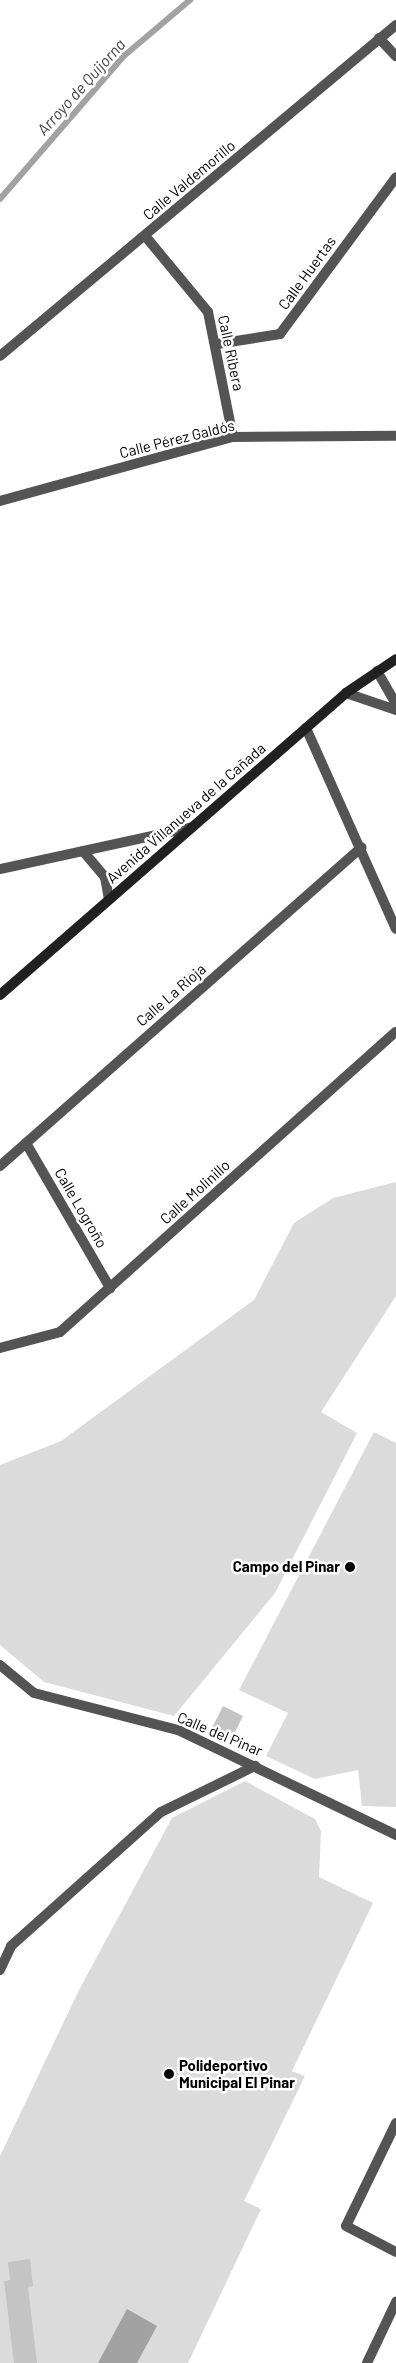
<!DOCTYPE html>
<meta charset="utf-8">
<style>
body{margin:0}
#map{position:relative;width:396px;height:2363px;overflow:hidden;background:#fff;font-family:Barlow,sans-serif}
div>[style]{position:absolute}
.green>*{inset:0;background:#dbdbdb}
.water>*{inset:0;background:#a2a2a2}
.stream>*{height:5.5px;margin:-2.75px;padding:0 2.75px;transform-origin:2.75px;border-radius:2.75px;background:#a2a2a2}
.building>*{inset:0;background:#c4c4c4}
.minor>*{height:10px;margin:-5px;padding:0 5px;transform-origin:5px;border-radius:5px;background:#545454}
.secondary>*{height:10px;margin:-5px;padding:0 5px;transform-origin:5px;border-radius:5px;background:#212121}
.dots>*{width:14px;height:14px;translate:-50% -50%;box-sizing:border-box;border:2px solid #fff;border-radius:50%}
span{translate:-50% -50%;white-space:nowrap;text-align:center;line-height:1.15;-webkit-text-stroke:5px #fff;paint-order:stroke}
.street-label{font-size:15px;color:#000}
.poi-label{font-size:15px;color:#000;font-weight:700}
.right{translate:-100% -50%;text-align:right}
.left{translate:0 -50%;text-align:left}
.water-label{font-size:16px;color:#434343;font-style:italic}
</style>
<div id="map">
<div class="green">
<div style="clip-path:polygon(396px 1182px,396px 1296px,321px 1412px,357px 1433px,275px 1593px,174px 1716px,44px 1682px,0 1645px,0 1465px,61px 1441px,254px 1300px,294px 1223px,333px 1198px)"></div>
<div style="clip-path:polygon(374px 1432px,396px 1443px,396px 1807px,362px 1806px,358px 1770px,315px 1779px,266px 1756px,288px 1713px,239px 1690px)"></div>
<div style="clip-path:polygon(245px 1781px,315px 1819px,321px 1831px,319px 1877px,373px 1903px,292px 2071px,305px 2076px,244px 2201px,261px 2209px,188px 2363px,0 2363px,0 2156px,79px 1990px,172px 1818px)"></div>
</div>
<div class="water">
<div style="clip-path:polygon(127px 2309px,157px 2326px,137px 2363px,98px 2363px)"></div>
</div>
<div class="stream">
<div style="left:0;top:199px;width:189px;rotate:-49.1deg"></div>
<div style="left:124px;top:56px;width:87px;rotate:-40.3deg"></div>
</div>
<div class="building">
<div style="clip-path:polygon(223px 1706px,243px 1716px,231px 1740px,211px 1730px)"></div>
<div style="clip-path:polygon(30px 2259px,33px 2286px,28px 2287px,37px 2363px,14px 2363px,4px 2281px,10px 2280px,8px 2262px)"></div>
</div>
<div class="minor">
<div style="left:379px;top:38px;width:25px;rotate:47deg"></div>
<div style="left:146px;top:237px;width:97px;rotate:50.4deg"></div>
<div style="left:208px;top:312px;width:127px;rotate:78.7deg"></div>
<div style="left:217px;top:344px;width:64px;rotate:-9deg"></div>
<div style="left:280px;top:334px;width:195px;rotate:-53.5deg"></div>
<div style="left:0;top:356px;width:516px;rotate:-39.89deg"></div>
<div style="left:0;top:501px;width:242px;rotate:-15.4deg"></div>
<div style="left:233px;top:437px;width:163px;rotate:-0.4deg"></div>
<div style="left:377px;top:671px;width:38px;rotate:60deg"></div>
<div style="left:346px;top:693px;width:53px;rotate:18.8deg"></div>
<div style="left:306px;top:728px;width:220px;rotate:65.9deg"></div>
<div style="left:83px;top:851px;width:34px;rotate:50deg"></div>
<div style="left:105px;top:877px;width:22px;rotate:80deg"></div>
<div style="left:0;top:869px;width:197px;rotate:-12.3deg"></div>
<div style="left:26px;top:1143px;width:168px;rotate:59.9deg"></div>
<div style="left:0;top:1166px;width:482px;rotate:-41.4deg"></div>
<div style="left:0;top:1348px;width:62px;rotate:-14.9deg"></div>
<div style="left:60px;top:1332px;width:450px;rotate:-41.8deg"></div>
<div style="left:0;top:1665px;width:44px;rotate:39.5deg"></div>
<div style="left:34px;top:1693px;width:149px;rotate:14.4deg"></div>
<div style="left:178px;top:1730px;width:242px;rotate:25.7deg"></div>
<div style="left:0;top:1970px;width:26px;rotate:-65deg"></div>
<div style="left:11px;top:1946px;width:201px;rotate:-41.8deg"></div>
<div style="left:161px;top:1812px;width:105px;rotate:-26.1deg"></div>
<div style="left:396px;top:2123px;width:114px;rotate:115.9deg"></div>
<div style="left:346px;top:2226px;width:56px;rotate:27.5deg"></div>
<div style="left:367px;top:2363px;width:68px;rotate:-64.6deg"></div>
</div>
<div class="secondary">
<div style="left:0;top:995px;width:459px;rotate:-41.1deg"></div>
<div style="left:346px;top:693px;width:60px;rotate:-34.2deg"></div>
</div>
<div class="dots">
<div style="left:350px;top:1567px;background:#000"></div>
<div style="left:169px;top:2074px;background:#000"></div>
</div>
<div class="street-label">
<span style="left:189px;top:180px;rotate:-40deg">Calle Valdemorillo</span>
<span style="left:307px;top:273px;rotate:-54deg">Calle Huertas</span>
<span style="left:231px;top:353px;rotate:78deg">Calle Ribera</span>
<span style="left:177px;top:439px;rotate:-14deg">Calle Pérez Galdós</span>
<span style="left:186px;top:813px;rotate:-41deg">Avenida Villanueva de la Cañada</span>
<span style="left:171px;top:995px;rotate:-41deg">Calle La Rioja</span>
<span style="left:195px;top:1192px;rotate:-42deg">Calle Molinillo</span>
<span style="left:81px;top:1208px;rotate:60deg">Calle Logroño</span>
<span style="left:220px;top:1734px;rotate:23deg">Calle del Pinar</span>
</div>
<div class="poi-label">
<span class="right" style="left:340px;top:1567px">Campo del Pinar</span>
<span class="left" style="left:179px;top:2074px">Polideportivo<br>Municipal El Pinar</span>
</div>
<div class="water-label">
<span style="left:81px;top:87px;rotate:-48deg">Arroyo de Quijorna</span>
</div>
</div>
